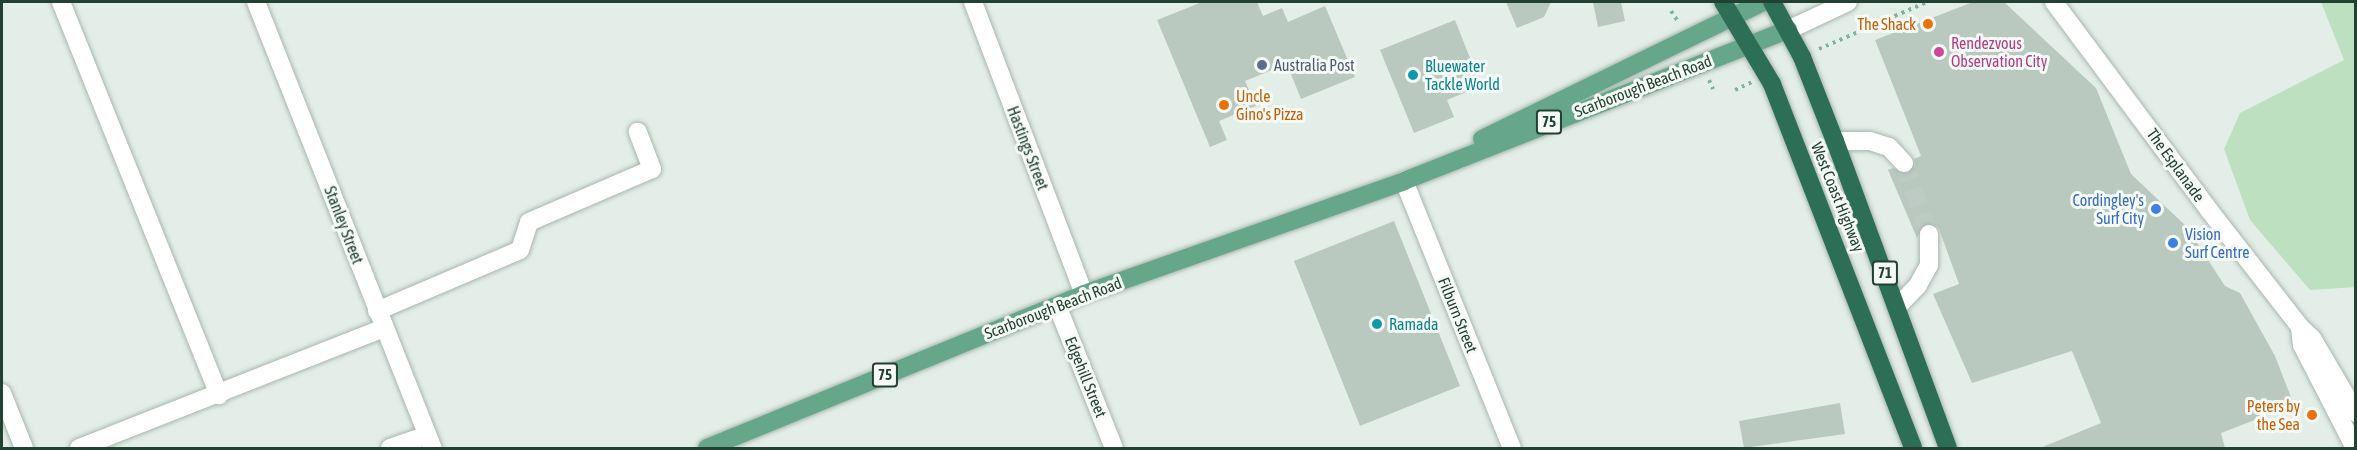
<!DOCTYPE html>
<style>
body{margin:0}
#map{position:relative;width:2357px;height:450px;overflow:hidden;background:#e4eee8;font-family:"Asap Condensed",sans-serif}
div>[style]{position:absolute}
.green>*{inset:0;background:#bce0c0}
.building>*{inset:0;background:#b9c9c0}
.minor-tunnel>*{height:18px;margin-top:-9px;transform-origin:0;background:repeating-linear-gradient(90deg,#bdcbc4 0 18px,transparent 0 27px)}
.path>*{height:4px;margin-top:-2px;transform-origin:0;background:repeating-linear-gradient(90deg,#82b39c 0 3px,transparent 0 7.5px)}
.roads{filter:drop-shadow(0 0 2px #a6b7ae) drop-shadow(0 0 2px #a6b7ae)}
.minor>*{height:18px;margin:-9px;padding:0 9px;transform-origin:9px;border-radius:9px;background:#fff}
.major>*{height:18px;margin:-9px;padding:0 9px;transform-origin:9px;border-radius:9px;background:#66a68b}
.highway>*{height:18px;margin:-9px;padding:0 9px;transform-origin:9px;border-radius:9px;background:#2c6f56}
.dots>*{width:16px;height:16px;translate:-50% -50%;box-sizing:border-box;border:3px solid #f5faf6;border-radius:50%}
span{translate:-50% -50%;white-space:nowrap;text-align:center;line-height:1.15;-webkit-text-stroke:6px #f5faf6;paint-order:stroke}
.shield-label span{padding:2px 4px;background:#f5faf6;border:2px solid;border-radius:4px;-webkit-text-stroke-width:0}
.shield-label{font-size:15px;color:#224133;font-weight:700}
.food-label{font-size:16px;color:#c56008}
.right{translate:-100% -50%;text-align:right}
.left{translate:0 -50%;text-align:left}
.hotel-label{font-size:16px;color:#b23c85}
.service-label{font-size:16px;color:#4e5e75}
.culture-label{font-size:16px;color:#0d838f}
.street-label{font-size:16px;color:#224133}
.shop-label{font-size:16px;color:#366cbe}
.frame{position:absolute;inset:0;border:3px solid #224133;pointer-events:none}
</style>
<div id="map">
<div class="green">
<div style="clip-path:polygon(2321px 2px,2355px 2px,2356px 287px,2310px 290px,2250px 220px,2224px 149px,2240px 113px,2344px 60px)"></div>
</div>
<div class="building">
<div style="clip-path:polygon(1202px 2px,1257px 2px,1263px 16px,1282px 8px,1288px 22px,1325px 6px,1355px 77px,1301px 99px,1287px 64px,1245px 81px,1256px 106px,1219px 121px,1227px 140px,1210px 147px,1157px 20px)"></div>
<div style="clip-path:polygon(1506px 2px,1551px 2px,1544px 17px,1517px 28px)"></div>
<div style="clip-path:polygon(1593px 2px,1621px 2px,1625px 21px,1598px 27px)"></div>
<div style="clip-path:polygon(1973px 2px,2004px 2px,2096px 88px,2131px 174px,2186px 226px,2225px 286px,2240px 293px,2275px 356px,2294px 405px,2221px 433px,2225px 448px,2040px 448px,2101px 423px,2072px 351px,1972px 383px,1933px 294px,1959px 284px,1939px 229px,1934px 224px,1924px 224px,1917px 238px,1888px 170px,1893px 168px,1907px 174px,1915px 167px,1914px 159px,1921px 156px,1875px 40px)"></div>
<div style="clip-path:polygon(1455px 20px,1481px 86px,1447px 100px,1454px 117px,1414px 133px,1380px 50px)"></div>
<div style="clip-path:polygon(1394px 221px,1460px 386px,1360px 426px,1294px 261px)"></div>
<div style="clip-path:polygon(1840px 403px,1845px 434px,1744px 448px,1739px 421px)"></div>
</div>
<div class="minor-tunnel">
<div style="left:1904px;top:163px;width:75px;rotate:70.6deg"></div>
</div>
<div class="path">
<div style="left:1671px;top:11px;width:14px;rotate:56deg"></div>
<div style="left:1819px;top:49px;width:118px;rotate:-23.5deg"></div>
<div style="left:1709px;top:80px;width:10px;rotate:66deg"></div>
<div style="left:1735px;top:90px;width:19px;rotate:-25deg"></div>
</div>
<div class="roads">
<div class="minor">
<div style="left:61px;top:2px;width:424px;rotate:68.1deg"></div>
<div style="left:256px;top:2px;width:480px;rotate:68.4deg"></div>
<div style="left:973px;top:2px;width:312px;rotate:69.2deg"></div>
<div style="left:2054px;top:2px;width:259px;rotate:53.3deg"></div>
<div style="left:2209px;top:210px;width:148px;rotate:52.1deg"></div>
<div style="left:2300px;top:327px;width:16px;rotate:43deg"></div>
<div style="left:2312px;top:338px;width:87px;rotate:59.6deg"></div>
<div style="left:1788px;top:30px;width:66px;rotate:-25deg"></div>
<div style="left:1835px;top:141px;width:35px"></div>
<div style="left:1870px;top:141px;width:20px;rotate:18deg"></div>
<div style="left:1889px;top:147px;width:22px;rotate:47deg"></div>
<div style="left:1404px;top:181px;width:288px;rotate:68deg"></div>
<div style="left:1057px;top:305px;width:154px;rotate:68.3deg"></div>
<div style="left:1897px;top:307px;width:30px;rotate:-46deg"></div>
<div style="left:1918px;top:285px;width:23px;rotate:-61deg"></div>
<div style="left:1929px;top:265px;width:31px;rotate:-90deg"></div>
<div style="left:377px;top:311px;width:155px;rotate:-23.1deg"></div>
<div style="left:520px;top:250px;width:29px;rotate:-72deg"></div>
<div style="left:529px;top:222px;width:134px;rotate:-23.3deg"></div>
<div style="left:652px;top:169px;width:40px;rotate:-111deg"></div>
<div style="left:2300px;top:327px;width:18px;rotate:84deg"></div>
<div style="left:2302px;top:345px;width:116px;rotate:62.8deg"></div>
<div style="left:2px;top:393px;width:59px;rotate:68.2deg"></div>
<div style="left:79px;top:448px;width:328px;rotate:-21.5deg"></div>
<div style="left:390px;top:448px;width:39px;rotate:-19deg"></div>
</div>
<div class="major">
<div style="left:1482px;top:139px;width:313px;rotate:-26deg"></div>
<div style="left:707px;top:448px;width:407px;rotate:-22.2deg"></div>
<div style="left:1084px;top:294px;width:339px;rotate:-19.4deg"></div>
<div style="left:1404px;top:181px;width:413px;rotate:-21.5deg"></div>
</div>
<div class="highway">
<div style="left:1723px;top:2px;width:96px;rotate:59.1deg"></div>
<div style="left:1772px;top:84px;width:390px;rotate:68.8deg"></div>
<div style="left:1772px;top:2px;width:63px;rotate:61.4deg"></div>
<div style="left:1802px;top:57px;width:90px;rotate:68.6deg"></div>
<div style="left:1835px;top:141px;width:327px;rotate:69.8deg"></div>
</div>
</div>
<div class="dots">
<div style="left:1928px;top:24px;background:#e8710a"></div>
<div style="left:1939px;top:52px;background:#d1479c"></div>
<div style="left:1262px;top:65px;background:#5c6f8a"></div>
<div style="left:1413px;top:75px;background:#0f9aa8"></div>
<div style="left:1224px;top:105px;background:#e8710a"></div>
<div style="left:2156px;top:209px;background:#3f7fe0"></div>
<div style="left:2173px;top:243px;background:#3f7fe0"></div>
<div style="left:1377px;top:324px;background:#0f9aa8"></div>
<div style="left:2312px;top:415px;background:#e8710a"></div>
</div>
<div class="shield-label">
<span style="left:1549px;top:122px">75</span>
<span style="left:1885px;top:273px">71</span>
<span style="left:885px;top:375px">75</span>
</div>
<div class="food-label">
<span class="right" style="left:1916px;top:24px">The Shack</span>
<span class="left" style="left:1236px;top:105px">Uncle<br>Gino's Pizza</span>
<span class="right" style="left:2300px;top:415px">Peters by<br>the Sea</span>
</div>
<div class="hotel-label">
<span class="left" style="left:1951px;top:52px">Rendezvous<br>Observation City</span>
</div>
<div class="service-label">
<span class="left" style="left:1274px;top:65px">Australia Post</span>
</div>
<div class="culture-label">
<span class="left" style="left:1425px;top:75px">Bluewater<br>Tackle World</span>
<span class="left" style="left:1389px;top:324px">Ramada</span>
</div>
<div class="street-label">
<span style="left:1643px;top:86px;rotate:-21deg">Scarborough Beach Road</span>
<span style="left:1028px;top:148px;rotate:69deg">Hastings Street</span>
<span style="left:2176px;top:165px;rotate:54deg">The Esplanade</span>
<span style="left:1838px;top:197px;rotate:68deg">West Coast Highway</span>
<span style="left:344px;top:225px;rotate:69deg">Stanley Street</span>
<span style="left:1053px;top:308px;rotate:-21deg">Scarborough Beach Road</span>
<span style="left:1458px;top:315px;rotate:68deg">Filburn Street</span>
<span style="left:1086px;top:377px;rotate:68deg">Edgehill Street</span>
</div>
<div class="shop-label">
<span class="right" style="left:2144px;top:209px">Cordingley's<br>Surf City</span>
<span class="left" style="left:2185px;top:243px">Vision<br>Surf Centre</span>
</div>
<div class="frame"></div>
</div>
